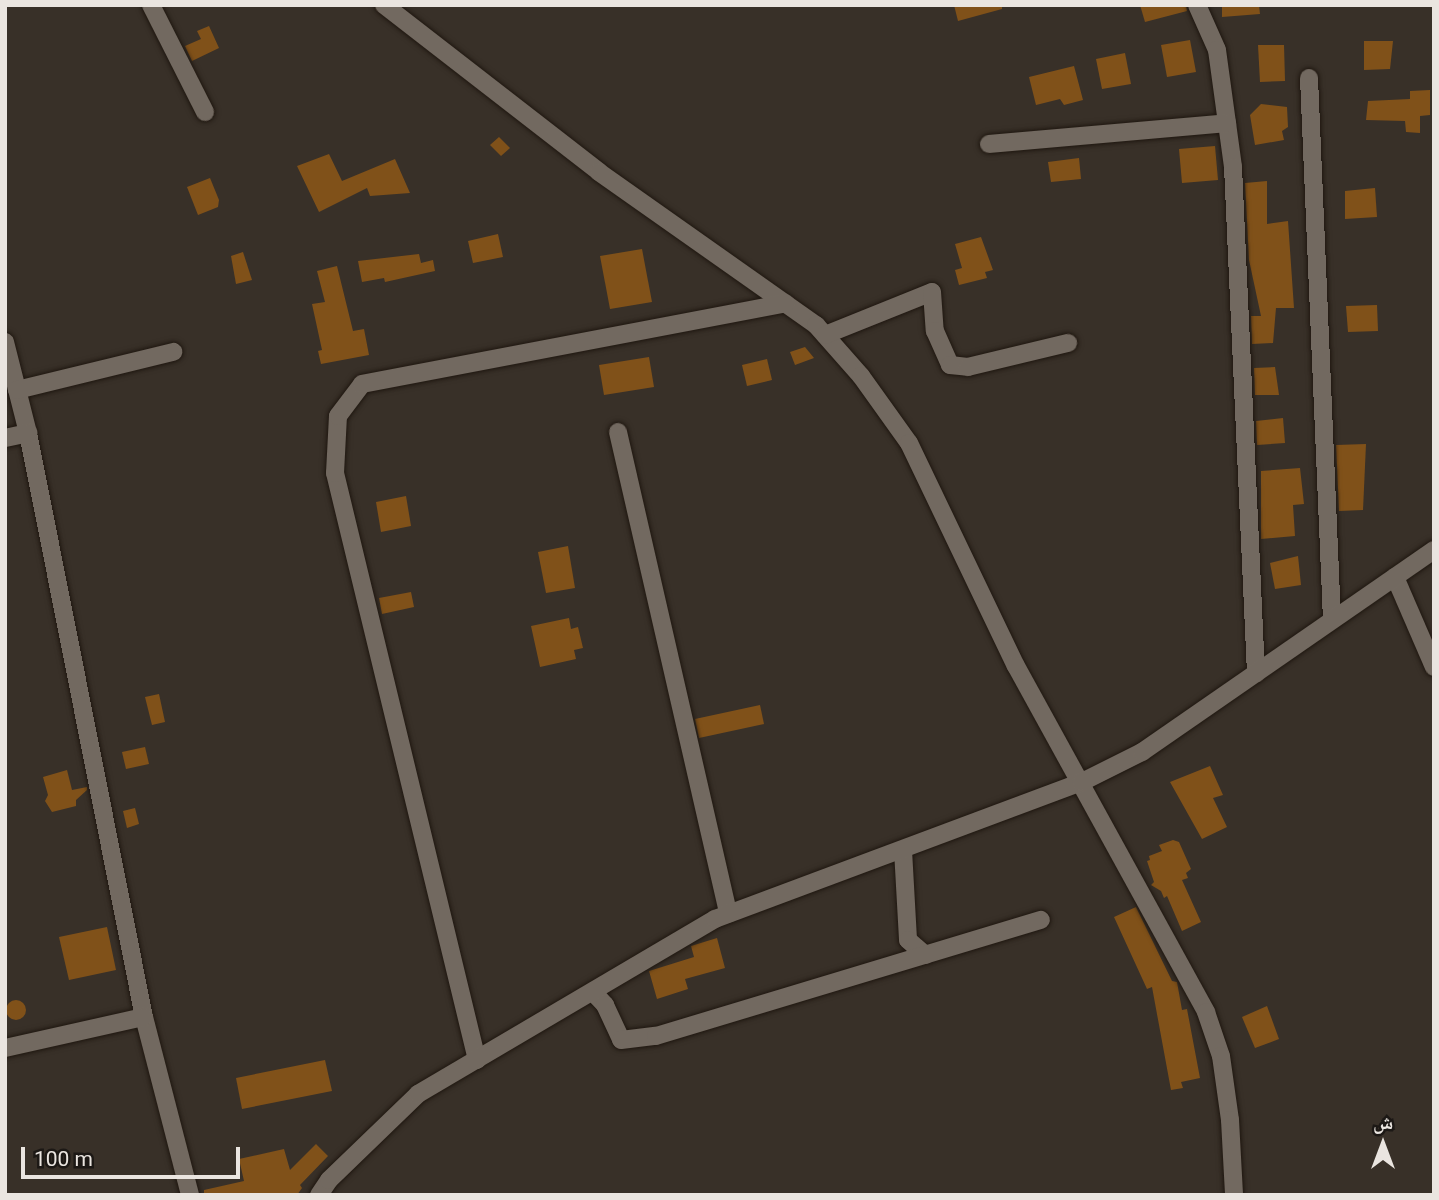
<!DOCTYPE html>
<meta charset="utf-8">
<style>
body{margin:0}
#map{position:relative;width:1439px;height:1200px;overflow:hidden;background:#383028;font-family:Roboto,"Noto Naskh Arabic",sans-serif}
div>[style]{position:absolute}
.building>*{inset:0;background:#805119}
.round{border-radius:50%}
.roads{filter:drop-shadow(0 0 2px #1f1710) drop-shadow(0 0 2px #1f1710)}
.minor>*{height:18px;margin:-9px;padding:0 9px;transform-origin:9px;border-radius:9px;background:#726960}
span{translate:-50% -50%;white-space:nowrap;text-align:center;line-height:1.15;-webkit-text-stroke:5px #1c1815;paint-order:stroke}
.frame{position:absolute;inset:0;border:7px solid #eae5e0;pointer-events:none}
.north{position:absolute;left:1348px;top:1109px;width:70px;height:70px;-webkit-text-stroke:5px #1c1815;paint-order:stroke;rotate:0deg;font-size:19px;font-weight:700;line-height:28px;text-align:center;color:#eae5e0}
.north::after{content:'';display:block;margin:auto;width:24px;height:32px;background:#eae5e0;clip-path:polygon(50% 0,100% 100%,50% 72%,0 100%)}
.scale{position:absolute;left:21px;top:1147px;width:219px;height:32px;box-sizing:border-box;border:4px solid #eae5e0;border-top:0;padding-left:9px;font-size:21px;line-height:24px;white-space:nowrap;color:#eae5e0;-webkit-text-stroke:5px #1c1815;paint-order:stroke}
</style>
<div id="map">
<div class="building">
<div style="clip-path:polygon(954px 5px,1002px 5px,1002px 9px,958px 21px)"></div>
<div style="clip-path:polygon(1140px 5px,1186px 5px,1187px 11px,1145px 22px)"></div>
<div style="clip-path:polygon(1222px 5px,1259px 5px,1260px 14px,1222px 17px)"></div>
<div style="clip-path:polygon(209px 26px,219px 48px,192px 61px,185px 46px,201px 39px,197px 31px)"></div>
<div style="clip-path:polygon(1190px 40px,1196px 72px,1167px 77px,1161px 45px)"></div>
<div style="clip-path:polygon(1364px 41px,1393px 41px,1390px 69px,1364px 70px)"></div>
<div style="clip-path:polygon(1258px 45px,1284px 45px,1285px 81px,1260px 82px)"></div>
<div style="clip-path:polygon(1125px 53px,1131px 84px,1102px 89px,1096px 59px)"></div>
<div style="clip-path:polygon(1074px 66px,1083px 100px,1064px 105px,1060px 99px,1036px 105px,1029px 77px)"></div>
<div style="clip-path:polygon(1430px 90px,1430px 115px,1420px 116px,1420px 133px,1406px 132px,1405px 121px,1366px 120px,1368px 101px,1410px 99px,1410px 91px)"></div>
<div style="clip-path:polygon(1261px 104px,1287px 107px,1288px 127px,1282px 131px,1284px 140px,1255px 145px,1250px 115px)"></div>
<div style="clip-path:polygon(499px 137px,510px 148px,501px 156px,490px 145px)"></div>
<div style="clip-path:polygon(1215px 146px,1218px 180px,1182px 183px,1179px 149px)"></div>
<div style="clip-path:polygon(329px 154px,342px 181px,395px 159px,410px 193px,370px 196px,367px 188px,319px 212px,297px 166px)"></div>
<div style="clip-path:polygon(1079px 158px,1081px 179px,1051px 182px,1048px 162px)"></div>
<div style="clip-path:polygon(210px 178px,219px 200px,218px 207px,198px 215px,187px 187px)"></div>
<div style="clip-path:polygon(1267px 181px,1267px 224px,1288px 221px,1294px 308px,1276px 308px,1273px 343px,1252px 344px,1251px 316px,1261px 316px,1249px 260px,1245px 183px)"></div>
<div style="clip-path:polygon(1375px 188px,1377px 217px,1345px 219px,1345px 191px)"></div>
<div style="clip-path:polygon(498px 234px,503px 257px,473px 263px,468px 241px)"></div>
<div style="clip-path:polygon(981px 237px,993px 270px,985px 272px,987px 278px,959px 285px,955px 270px,962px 268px,955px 244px)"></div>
<div style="clip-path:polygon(642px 249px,652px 302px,610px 309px,600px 256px)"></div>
<div style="clip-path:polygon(243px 252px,252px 280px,236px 284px,231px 256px)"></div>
<div style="clip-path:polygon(419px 254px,421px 263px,433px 260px,435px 271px,385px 282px,384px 278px,362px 282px,358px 261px)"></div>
<div style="clip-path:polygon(337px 266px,353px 331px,364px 329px,369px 355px,321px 364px,318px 351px,322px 350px,312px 304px,325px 302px,317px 271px)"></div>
<div style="clip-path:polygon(1377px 305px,1378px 331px,1348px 332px,1346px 306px)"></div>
<div style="clip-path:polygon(805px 347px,814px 358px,795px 365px,790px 352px)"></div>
<div style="clip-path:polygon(649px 357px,654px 387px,604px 395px,599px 365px)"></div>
<div style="clip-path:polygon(767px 359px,772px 380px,747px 386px,742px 365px)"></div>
<div style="clip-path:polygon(1275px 367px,1279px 395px,1255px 395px,1254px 368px)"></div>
<div style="clip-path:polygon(1283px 418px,1285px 443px,1257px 445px,1256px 421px)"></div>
<div style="clip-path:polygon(1366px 444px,1363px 510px,1339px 511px,1336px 445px)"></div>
<div style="clip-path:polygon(1300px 468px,1304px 504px,1293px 505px,1295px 536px,1261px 539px,1261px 471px)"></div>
<div style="clip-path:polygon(406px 496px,411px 526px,381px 532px,376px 502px)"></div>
<div style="clip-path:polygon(568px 546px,575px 588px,546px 593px,538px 552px)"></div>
<div style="clip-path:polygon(1298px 556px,1301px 585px,1275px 589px,1270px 563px)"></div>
<div style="clip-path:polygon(411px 592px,414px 607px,382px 614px,379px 598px)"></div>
<div style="clip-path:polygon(569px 618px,571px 629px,578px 627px,583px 648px,574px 650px,576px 659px,540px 667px,531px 626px)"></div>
<div style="clip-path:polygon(159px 694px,165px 722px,152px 725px,145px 697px)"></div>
<div style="clip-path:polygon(760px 705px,764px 724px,699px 738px,695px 719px)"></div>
<div style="clip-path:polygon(145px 747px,149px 764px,126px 769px,122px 752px)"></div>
<div style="clip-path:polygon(1210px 766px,1223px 795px,1213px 798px,1227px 827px,1202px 839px,1170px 782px)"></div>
<div style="clip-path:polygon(67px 770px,72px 790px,87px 787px,87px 790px,76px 800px,76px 806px,52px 812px,45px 801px,48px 795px,43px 777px)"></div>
<div style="clip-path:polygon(135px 808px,139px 824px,127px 828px,123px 811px)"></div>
<div style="clip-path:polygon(1173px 840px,1179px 842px,1191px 869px,1186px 873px,1188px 878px,1182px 880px,1201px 922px,1182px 931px,1167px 896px,1164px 898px,1161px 891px,1151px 885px,1154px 882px,1147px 861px,1150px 860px,1149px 856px,1162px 851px,1159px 845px)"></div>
<div style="clip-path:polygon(1136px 907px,1172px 981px,1177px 982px,1182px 1010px,1187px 1009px,1200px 1078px,1181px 1082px,1183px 1088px,1171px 1090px,1152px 987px,1147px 989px,1114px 917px)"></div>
<div style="clip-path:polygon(107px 927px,116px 970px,69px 980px,59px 937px)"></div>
<div style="clip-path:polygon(717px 938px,725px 968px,685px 979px,688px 989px,657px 999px,649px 971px,694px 957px,691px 946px)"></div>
<div class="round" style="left:6px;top:1000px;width:20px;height:20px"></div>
<div style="clip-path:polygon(1267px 1006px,1279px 1039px,1255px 1048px,1242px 1017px)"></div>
<div style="clip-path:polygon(325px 1060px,332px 1091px,242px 1109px,236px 1078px)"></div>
<div style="clip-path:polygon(316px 1144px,328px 1156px,300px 1185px,302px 1188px,297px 1195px,204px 1195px,204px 1190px,244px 1181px,239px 1159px,284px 1149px,290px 1170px)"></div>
</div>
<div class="roads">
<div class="minor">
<div style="left:151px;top:5px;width:120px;rotate:63.2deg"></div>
<div style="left:384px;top:5px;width:272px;rotate:37.8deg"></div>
<div style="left:599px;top:172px;width:266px;rotate:35.2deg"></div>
<div style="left:816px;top:325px;width:68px;rotate:48.6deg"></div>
<div style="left:861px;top:376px;width:82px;rotate:54.4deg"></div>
<div style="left:909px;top:443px;width:247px;rotate:64.4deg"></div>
<div style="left:1016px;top:666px;width:395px;rotate:61.2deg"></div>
<div style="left:1206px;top:1012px;width:46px;rotate:71.2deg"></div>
<div style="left:1221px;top:1056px;width:65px;rotate:82deg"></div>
<div style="left:1230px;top:1120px;width:75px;rotate:86.9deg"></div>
<div style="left:1197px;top:5px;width:49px;rotate:66deg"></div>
<div style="left:1217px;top:50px;width:118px;rotate:82.2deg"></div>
<div style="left:1233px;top:167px;width:507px;rotate:87.4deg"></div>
<div style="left:1309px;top:78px;width:542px;rotate:87.57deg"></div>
<div style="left:989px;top:144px;width:239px;rotate:-5deg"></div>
<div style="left:825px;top:335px;width:115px;rotate:-21.9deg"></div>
<div style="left:932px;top:292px;width:39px;rotate:86deg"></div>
<div style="left:935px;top:331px;width:37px;rotate:66deg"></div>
<div style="left:950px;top:365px;width:18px;rotate:6deg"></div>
<div style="left:968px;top:367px;width:103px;rotate:-13.5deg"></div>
<div style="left:5px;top:342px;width:94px;rotate:75.8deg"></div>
<div style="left:28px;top:433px;width:595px;rotate:78.77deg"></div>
<div style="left:144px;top:1017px;width:184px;rotate:75.5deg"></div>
<div style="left:17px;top:390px;width:161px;rotate:-13.7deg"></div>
<div style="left:618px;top:432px;width:494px;rotate:77.1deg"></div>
<div style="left:5px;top:438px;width:24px;rotate:-12deg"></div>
<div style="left:1395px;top:577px;width:98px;rotate:66.6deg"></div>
<div style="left:903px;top:850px;width:90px;rotate:86.8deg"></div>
<div style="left:908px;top:940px;width:23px;rotate:41deg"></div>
<div style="left:593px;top:992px;width:18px;rotate:47deg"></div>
<div style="left:605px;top:1005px;width:38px;rotate:65deg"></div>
<div style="left:621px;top:1040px;width:35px;rotate:-7deg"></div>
<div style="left:656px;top:1036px;width:402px;rotate:-16.8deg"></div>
<div style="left:5px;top:1048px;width:142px;rotate:-12.6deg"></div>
<div style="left:477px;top:1060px;width:604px;rotate:-103.6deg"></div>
<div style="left:335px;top:473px;width:57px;rotate:-87deg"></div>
<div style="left:338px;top:416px;width:40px;rotate:-53deg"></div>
<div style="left:362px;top:384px;width:431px;rotate:-10.8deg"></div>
<div style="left:319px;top:1195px;width:18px;rotate:-56deg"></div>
<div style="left:329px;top:1180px;width:124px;rotate:-44deg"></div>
<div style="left:418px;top:1094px;width:345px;rotate:-30.5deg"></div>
<div style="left:715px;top:919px;width:392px;rotate:-20.5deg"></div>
<div style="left:1082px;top:782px;width:67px;rotate:-26.6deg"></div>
<div style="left:1142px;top:752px;width:355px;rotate:-34.7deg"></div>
</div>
</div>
<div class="frame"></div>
<div class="north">ش</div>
<div class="scale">100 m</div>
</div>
